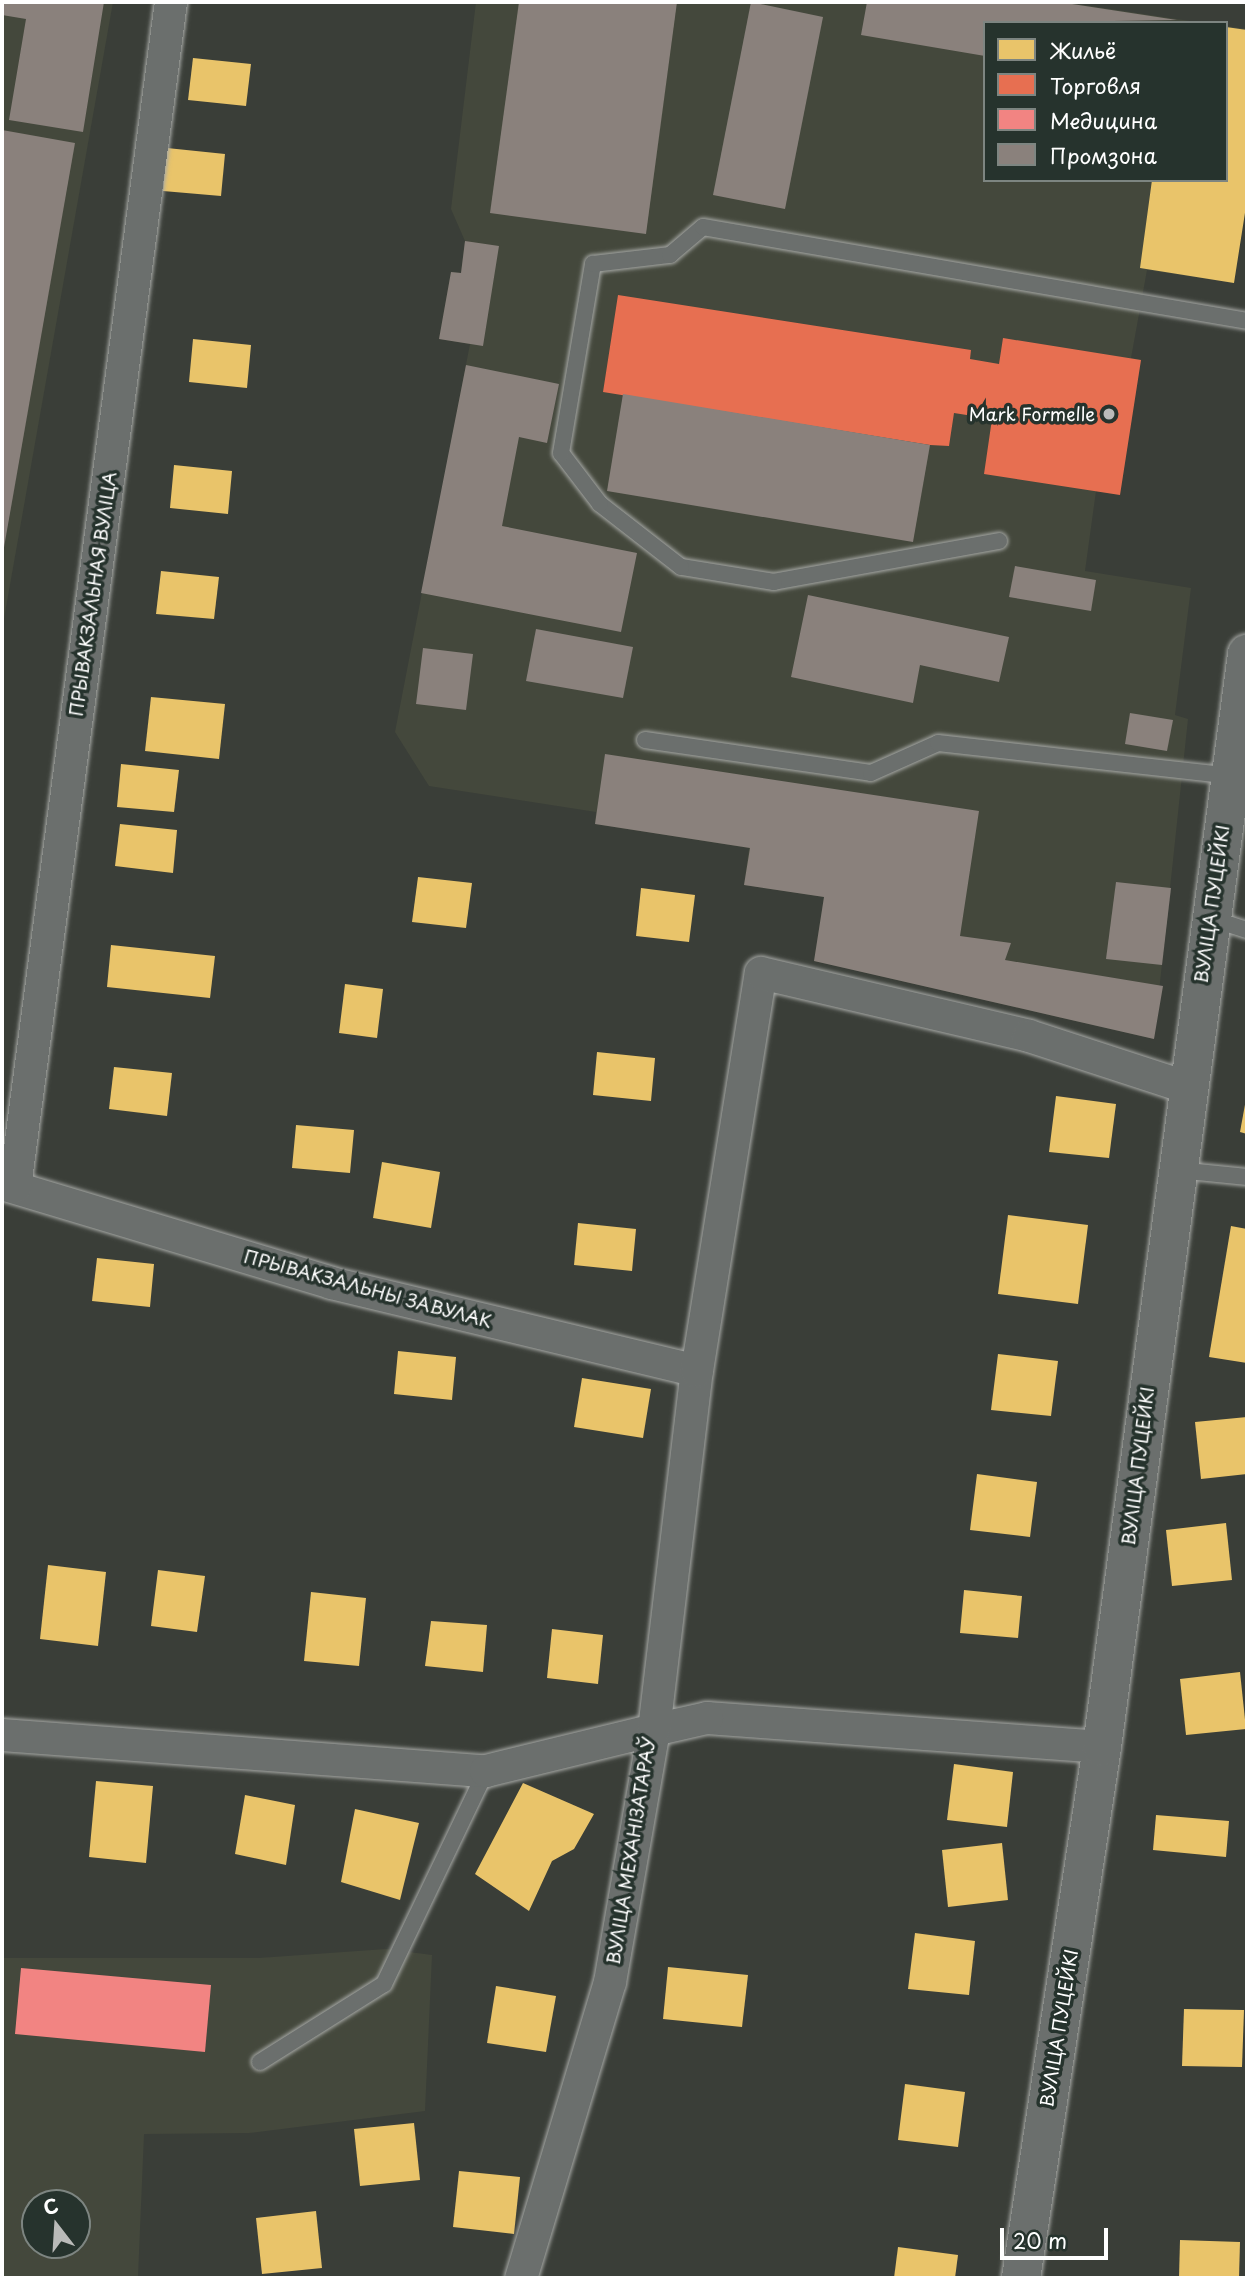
<!DOCTYPE html>
<meta charset="utf-8">
<style>
body{margin:0}
#map{position:relative;width:1249px;height:2280px;overflow:hidden;background:#3a3e38;font-family:"Playpen Sans",sans-serif}
div>[style]{position:absolute}
.built>*{inset:0;background:#44483c}
.homes>*{inset:0;background:#e9c46a}
.shops>*{inset:0;background:#e76f51}
.health>*{inset:0;background:#f28482}
.industry>*{inset:0;background:#8a817c}
.roads{filter:drop-shadow(0 0 2px #a6a8a5) drop-shadow(0 0 2px #a6a8a5)}
.lane>*{height:16px;margin:-8px;padding:0 8px;transform-origin:8px;border-radius:8px;background:#6b6f6d}
.street>*{height:32px;margin:-16px;padding:0 16px;transform-origin:16px;border-radius:16px;background:#6b6f6d}
.secondary>*{height:38px;margin:-19px;padding:0 19px;transform-origin:19px;border-radius:19px;background:#6b6f6d}
.dots>*{width:19px;height:19px;translate:-50% -50%;box-sizing:border-box;border:4px solid #26332d;border-radius:50%}
span{translate:-50% -50%;white-space:nowrap;text-align:center;line-height:1.15;-webkit-text-stroke:7px #26332d;paint-order:stroke}
.poi-label{font-size:18px;color:#fff}
.right{translate:-100% -50%;text-align:right}
.street-label{font-size:18px;color:#fff}
.frame{position:absolute;inset:0;border:4px solid #fff;pointer-events:none}
.legend{position:absolute;left:983px;top:21px;width:245px;height:161px;box-sizing:border-box;background:#26332d;border:2px solid #7d8581;margin:0;padding:9px 12px;list-style:none;font-size:21px;color:#fff}
.legend li{display:flex;align-items:center;gap:14px;height:35px}
.legend b{width:35px;border:2px solid #7d8581}
.north{position:absolute;left:21px;top:2189px;width:70px;height:70px;box-sizing:border-box;background:#26332d;border:2px solid #7d8581;border-radius:50%;rotate:343deg;font-size:19px;font-weight:700;line-height:28px;text-align:center;color:#fff}
.north::after{content:'';display:block;margin:auto;width:24px;height:32px;background:#babbb9;clip-path:polygon(50% 0,100% 100%,50% 72%,0 100%)}
.scale{position:absolute;left:1000px;top:2228px;width:108px;height:32px;box-sizing:border-box;border:4px solid #fff;border-top:0;padding-left:9px;font-size:21px;line-height:24px;white-space:nowrap;color:#fff;-webkit-text-stroke:5px #26332d;paint-order:stroke}
</style>
<div id="map">
<div class="built">
<div style="clip-path:polygon(2px 2px,113px 2px,2px 630px)"></div>
<div style="clip-path:polygon(476px 2px,1064px 2px,1203px 23px,985px 23px,985px 180px,1226px 180px,1226px 26px,1247px 29px,1247px 200px,1234px 283px,1147px 270px,1131px 358px,1141px 360px,1120px 495px,1096px 491px,1085px 571px,1191px 588px,1175px 715px,1188px 719px,1154px 1039px,814px 961px,824px 897px,744px 885px,749px 848px,595px 824px,596px 812px,429px 786px,395px 732px,470px 344px,439px 339px,451px 272px,461px 273px,465px 241px,451px 209px)"></div>
<div style="clip-path:polygon(evenodd,386px 1949px,432px 1955px,425px 2111px,249px 2133px,144px 2134px,138px 2277px,2px 2278px,2px 1958px,259px 1958px,386px 1949px,35px 2203px,77px 2203px,77px 2245px,35px 2245px,35px 2203px)"></div>
</div>
<div class="homes">
<div style="clip-path:polygon(1226px 27px,1247px 30px,1247px 200px,1234px 283px,1140px 268px,1152px 180px,1226px 180px)"></div>
<div style="clip-path:polygon(193px 58px,251px 64px,246px 106px,188px 100px)"></div>
<div style="clip-path:polygon(167px 148px,225px 154px,221px 196px,163px 191px)"></div>
<div style="clip-path:polygon(193px 339px,251px 345px,247px 388px,189px 382px)"></div>
<div style="clip-path:polygon(174px 465px,232px 471px,228px 514px,170px 508px)"></div>
<div style="clip-path:polygon(161px 571px,219px 577px,214px 619px,156px 614px)"></div>
<div style="clip-path:polygon(151px 697px,225px 704px,219px 759px,145px 751px)"></div>
<div style="clip-path:polygon(121px 764px,179px 770px,174px 812px,117px 807px)"></div>
<div style="clip-path:polygon(120px 824px,177px 830px,173px 873px,115px 866px)"></div>
<div style="clip-path:polygon(418px 877px,472px 883px,466px 928px,412px 922px)"></div>
<div style="clip-path:polygon(641px 888px,695px 895px,689px 942px,636px 936px)"></div>
<div style="clip-path:polygon(111px 945px,215px 956px,210px 998px,107px 987px)"></div>
<div style="clip-path:polygon(345px 984px,383px 989px,377px 1038px,339px 1033px)"></div>
<div style="clip-path:polygon(597px 1052px,655px 1058px,651px 1101px,593px 1095px)"></div>
<div style="clip-path:polygon(114px 1067px,172px 1073px,167px 1116px,109px 1109px)"></div>
<div style="clip-path:polygon(1056px 1096px,1116px 1104px,1109px 1158px,1049px 1152px)"></div>
<div style="clip-path:polygon(1246px 1099px,1247px 1099px,1247px 1134px,1240px 1132px)"></div>
<div style="clip-path:polygon(296px 1125px,354px 1130px,350px 1173px,292px 1168px)"></div>
<div style="clip-path:polygon(382px 1162px,440px 1172px,431px 1228px,373px 1218px)"></div>
<div style="clip-path:polygon(1008px 1215px,1088px 1225px,1078px 1304px,998px 1294px)"></div>
<div style="clip-path:polygon(578px 1223px,636px 1229px,632px 1271px,574px 1265px)"></div>
<div style="clip-path:polygon(1231px 1226px,1247px 1229px,1247px 1363px,1209px 1357px)"></div>
<div style="clip-path:polygon(97px 1258px,154px 1264px,150px 1307px,92px 1301px)"></div>
<div style="clip-path:polygon(398px 1351px,456px 1357px,452px 1400px,394px 1394px)"></div>
<div style="clip-path:polygon(998px 1354px,1058px 1361px,1051px 1416px,991px 1410px)"></div>
<div style="clip-path:polygon(582px 1378px,651px 1389px,643px 1438px,574px 1427px)"></div>
<div style="clip-path:polygon(1247px 1417px,1247px 1474px,1201px 1479px,1195px 1422px)"></div>
<div style="clip-path:polygon(977px 1474px,1037px 1482px,1030px 1537px,970px 1530px)"></div>
<div style="clip-path:polygon(1226px 1523px,1232px 1580px,1172px 1586px,1166px 1530px)"></div>
<div style="clip-path:polygon(48px 1565px,106px 1572px,98px 1646px,40px 1639px)"></div>
<div style="clip-path:polygon(158px 1570px,205px 1576px,197px 1632px,151px 1626px)"></div>
<div style="clip-path:polygon(964px 1590px,1022px 1596px,1018px 1638px,960px 1633px)"></div>
<div style="clip-path:polygon(311px 1592px,366px 1598px,359px 1666px,304px 1661px)"></div>
<div style="clip-path:polygon(431px 1621px,487px 1625px,483px 1672px,425px 1666px)"></div>
<div style="clip-path:polygon(552px 1629px,603px 1635px,598px 1684px,547px 1678px)"></div>
<div style="clip-path:polygon(1240px 1672px,1246px 1729px,1186px 1735px,1180px 1679px)"></div>
<div style="clip-path:polygon(954px 1764px,1013px 1772px,1007px 1827px,947px 1820px)"></div>
<div style="clip-path:polygon(96px 1781px,153px 1786px,146px 1863px,89px 1857px)"></div>
<div style="clip-path:polygon(523px 1783px,594px 1814px,574px 1849px,552px 1861px,529px 1911px,475px 1874px)"></div>
<div style="clip-path:polygon(245px 1795px,295px 1805px,286px 1865px,235px 1854px)"></div>
<div style="clip-path:polygon(355px 1809px,419px 1823px,400px 1900px,341px 1882px)"></div>
<div style="clip-path:polygon(1156px 1815px,1229px 1821px,1226px 1857px,1153px 1850px)"></div>
<div style="clip-path:polygon(1002px 1843px,1008px 1900px,948px 1907px,942px 1850px)"></div>
<div style="clip-path:polygon(915px 1933px,975px 1941px,969px 1995px,908px 1989px)"></div>
<div style="clip-path:polygon(668px 1967px,748px 1975px,742px 2027px,663px 2019px)"></div>
<div style="clip-path:polygon(496px 1986px,556px 1996px,546px 2052px,487px 2043px)"></div>
<div style="clip-path:polygon(1184px 2009px,1244px 2010px,1242px 2067px,1182px 2066px)"></div>
<div style="clip-path:polygon(905px 2084px,965px 2092px,958px 2147px,898px 2140px)"></div>
<div style="clip-path:polygon(414px 2123px,420px 2180px,360px 2186px,354px 2129px)"></div>
<div style="clip-path:polygon(459px 2171px,520px 2177px,514px 2234px,453px 2227px)"></div>
<div style="clip-path:polygon(316px 2211px,322px 2268px,262px 2274px,256px 2218px)"></div>
<div style="clip-path:polygon(1180px 2240px,1240px 2242px,1239px 2278px,1179px 2278px)"></div>
<div style="clip-path:polygon(898px 2247px,958px 2255px,955px 2278px,894px 2278px)"></div>
</div>
<div class="shops">
<div style="clip-path:polygon(618px 295px,971px 350px,970px 359px,999px 364px,1003px 338px,1141px 360px,1120px 495px,984px 474px,992px 419px,954px 413px,949px 446px,930px 445px,603px 392px)"></div>
</div>
<div class="health">
<div style="clip-path:polygon(21px 1968px,211px 1985px,205px 2052px,15px 2034px)"></div>
</div>
<div class="industry">
<div style="clip-path:polygon(2px 2px,104px 2px,83px 132px,9px 120px,26px 19px,2px 15px)"></div>
<div style="clip-path:polygon(519px 2px,677px 2px,646px 234px,490px 213px)"></div>
<div style="clip-path:polygon(751px 2px,823px 17px,785px 209px,713px 195px)"></div>
<div style="clip-path:polygon(867px 2px,1059px 2px,1177px 20px,985px 23px,985px 56px,861px 35px)"></div>
<div style="clip-path:polygon(2px 130px,75px 143px,3px 553px,2px 553px)"></div>
<div style="clip-path:polygon(465px 241px,499px 246px,483px 346px,439px 339px,451px 272px,461px 273px)"></div>
<div style="clip-path:polygon(466px 365px,559px 384px,547px 443px,519px 437px,502px 526px,637px 553px,621px 632px,421px 593px)"></div>
<div style="clip-path:polygon(623px 394px,930px 445px,913px 542px,607px 491px)"></div>
<div style="clip-path:polygon(1015px 566px,1096px 580px,1091px 611px,1009px 597px)"></div>
<div style="clip-path:polygon(808px 595px,1009px 637px,999px 682px,920px 665px,913px 703px,791px 677px)"></div>
<div style="clip-path:polygon(536px 629px,633px 647px,623px 698px,526px 681px)"></div>
<div style="clip-path:polygon(423px 648px,473px 654px,466px 710px,416px 704px)"></div>
<div style="clip-path:polygon(1130px 713px,1173px 720px,1167px 751px,1125px 744px)"></div>
<div style="clip-path:polygon(605px 754px,979px 811px,960px 936px,1011px 943px,1005px 960px,1163px 986px,1154px 1039px,814px 961px,824px 897px,744px 885px,750px 848px,595px 824px)"></div>
<div style="clip-path:polygon(1116px 882px,1171px 888px,1162px 965px,1106px 959px)"></div>
</div>
<div class="roads">
<div class="lane">
<div style="left:999px;top:541px;width:229px;rotate:169.7deg"></div>
<div style="left:774px;top:582px;width:94px;rotate:-170.8deg"></div>
<div style="left:681px;top:567px;width:103px;rotate:-142.1deg"></div>
<div style="left:600px;top:504px;width:64px;rotate:-127.4deg"></div>
<div style="left:561px;top:453px;width:192px;rotate:-80.4deg"></div>
<div style="left:593px;top:264px;width:78px;rotate:-6.7deg"></div>
<div style="left:670px;top:255px;width:43px;rotate:-40.3deg"></div>
<div style="left:703px;top:227px;width:552px;rotate:9.8deg"></div>
<div style="left:645px;top:740px;width:228px;rotate:8.3deg"></div>
<div style="left:871px;top:773px;width:73px;rotate:-24.1deg"></div>
<div style="left:938px;top:743px;width:294px;rotate:6.4deg"></div>
<div style="left:1210px;top:918px;width:39px;rotate:18deg"></div>
<div style="left:1178px;top:1170px;width:69px;rotate:5.8deg"></div>
<div style="left:260px;top:2062px;width:146px;rotate:-32.2deg"></div>
<div style="left:384px;top:1984px;width:236px;rotate:-64.4deg"></div>
</div>
<div class="street">
<div style="left:2px;top:1184px;width:344px;rotate:16.7deg"></div>
<div style="left:331px;top:1283px;width:376px;rotate:13.5deg"></div>
<div style="left:15px;top:1187px;width:1195px;rotate:-82.5deg"></div>
<div style="left:2px;top:1735px;width:485px;rotate:4.3deg"></div>
<div style="left:486px;top:1771px;width:173px;rotate:-13.7deg"></div>
<div style="left:654px;top:1730px;width:256px;rotate:99.9deg"></div>
<div style="left:610px;top:1982px;width:309px;rotate:106.7deg"></div>
<div style="left:1102px;top:1747px;width:396px;rotate:-175.8deg"></div>
<div style="left:707px;top:1718px;width:54px;rotate:167.2deg"></div>
<div style="left:654px;top:1730px;width:362px;rotate:-83.2deg"></div>
<div style="left:697px;top:1371px;width:403px;rotate:-80.9deg"></div>
<div style="left:761px;top:973px;width:275px;rotate:13.2deg"></div>
<div style="left:1029px;top:1036px;width:165px;rotate:18deg"></div>
</div>
<div class="secondary">
<div style="left:1021px;top:2278px;width:537px;rotate:-81.33deg"></div>
<div style="left:1102px;top:1747px;width:1103px;rotate:-82.44deg"></div>
</div>
</div>
<div class="dots">
<div style="left:1109px;top:414px;background:#babbb9"></div>
</div>
<div class="poi-label">
<span class="right" style="left:1095px;top:414px">Mark Formelle</span>
</div>
<div class="street-label">
<span style="left:93px;top:594px;rotate:-82deg">ПРЫВАКЗАЛЬНАЯ ВУЛІЦА</span>
<span style="left:1212px;top:904px;rotate:-82deg">ВУЛІЦА ПУЦЕЙКІ</span>
<span style="left:368px;top:1289px;rotate:15deg">ПРЫВАКЗАЛЬНЫ ЗАВУЛАК</span>
<span style="left:1138px;top:1466px;rotate:-83deg">ВУЛІЦА ПУЦЕЙКІ</span>
<span style="left:631px;top:1851px;rotate:-81deg">ВУЛІЦА МЕХАНІЗАТАРАЎ</span>
<span style="left:1059px;top:2028px;rotate:-81deg">ВУЛІЦА ПУЦЕЙКІ</span>
</div>
<div class="frame"></div>
<ul class="legend">
<li><b style="height:19px;background:#e9c46a"></b>Жильё</li>
<li><b style="height:19px;background:#e76f51"></b>Торговля</li>
<li><b style="height:19px;background:#f28482"></b>Медицина</li>
<li><b style="height:19px;background:#8a817c"></b>Промзона</li>
</ul>
<div class="north">С</div>
<div class="scale">20 m</div>
</div>
